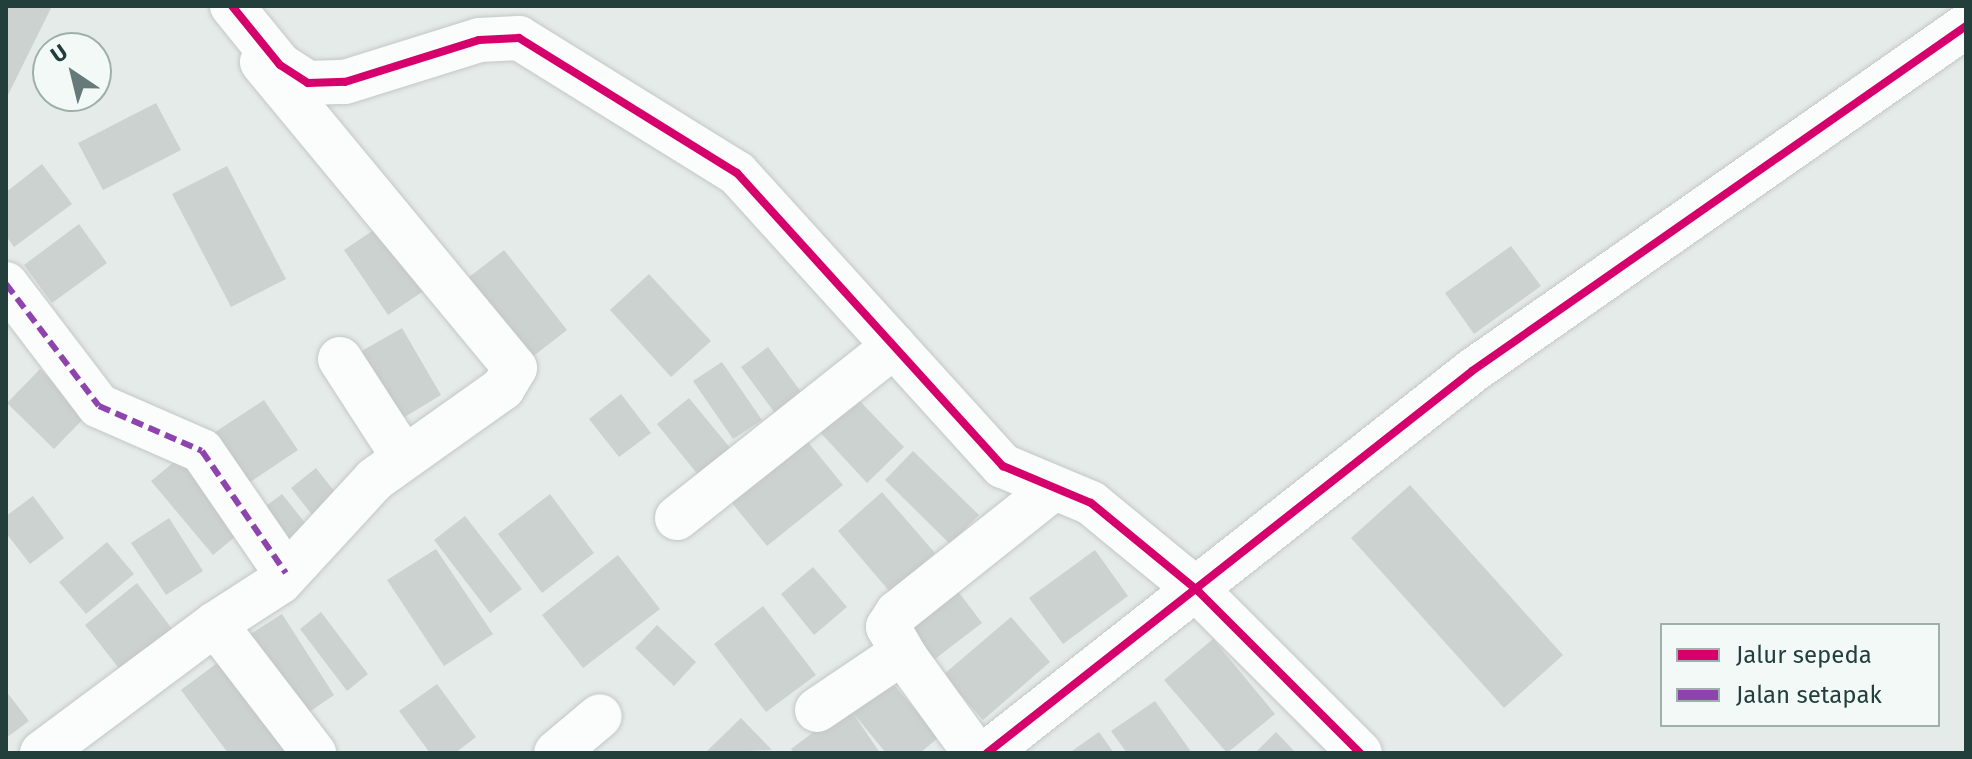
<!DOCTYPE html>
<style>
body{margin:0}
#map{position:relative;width:1972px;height:759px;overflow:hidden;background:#e5ebe9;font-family:"Fira Sans",sans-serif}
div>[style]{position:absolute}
.building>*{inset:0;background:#ccd2d0}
.roads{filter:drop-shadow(0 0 2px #c2c8c6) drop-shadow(0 0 2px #c2c8c6)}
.minor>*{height:44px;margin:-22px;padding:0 22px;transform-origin:22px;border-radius:22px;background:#fbfcfc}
.quiet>*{height:6px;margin-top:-3px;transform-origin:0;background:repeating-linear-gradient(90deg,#8e44ad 0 12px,transparent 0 18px)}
.cycleway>*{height:8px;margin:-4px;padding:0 4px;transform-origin:4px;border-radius:4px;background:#d6006c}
span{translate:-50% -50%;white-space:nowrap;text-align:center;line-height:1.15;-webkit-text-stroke:8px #f3f9f7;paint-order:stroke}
.frame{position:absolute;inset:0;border:8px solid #223f3c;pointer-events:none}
.legend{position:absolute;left:1660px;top:623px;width:280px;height:104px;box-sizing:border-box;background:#f3f9f7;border:2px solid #9fafac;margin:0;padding:10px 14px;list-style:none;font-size:24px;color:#223f3c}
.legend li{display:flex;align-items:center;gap:16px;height:40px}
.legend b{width:40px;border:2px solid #9fafac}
.north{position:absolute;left:32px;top:32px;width:80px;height:80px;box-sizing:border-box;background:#f3f9f7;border:2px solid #9fafac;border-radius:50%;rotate:325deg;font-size:22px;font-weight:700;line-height:32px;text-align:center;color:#223f3c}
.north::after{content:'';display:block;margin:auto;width:28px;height:36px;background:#667b79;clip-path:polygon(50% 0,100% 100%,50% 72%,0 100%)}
</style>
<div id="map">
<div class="building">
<div style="clip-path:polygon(6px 6px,52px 6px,8px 95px,6px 93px)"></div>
<div style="clip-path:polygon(156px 103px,181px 150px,103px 190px,78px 143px)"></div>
<div style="clip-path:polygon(42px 164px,72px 204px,14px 247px,6px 236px,6px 192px)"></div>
<div style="clip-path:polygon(227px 166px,286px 279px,231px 307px,172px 194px)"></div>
<div style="clip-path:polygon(384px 223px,428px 288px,388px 315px,344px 250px)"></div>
<div style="clip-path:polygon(79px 224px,107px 263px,52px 303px,24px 265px)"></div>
<div style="clip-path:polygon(1511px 246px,1541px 286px,1474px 334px,1445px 293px)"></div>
<div style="clip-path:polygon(504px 250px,567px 330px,527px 361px,464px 281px)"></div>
<div style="clip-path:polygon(649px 274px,711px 341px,671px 377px,610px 310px)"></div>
<div style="clip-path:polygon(402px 328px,441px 395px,393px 424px,353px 356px)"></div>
<div style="clip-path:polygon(768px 347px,804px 396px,777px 416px,741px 367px)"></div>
<div style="clip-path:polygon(722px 362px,762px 420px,733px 439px,693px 381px)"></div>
<div style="clip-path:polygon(40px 369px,87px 415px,54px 449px,7px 403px)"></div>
<div style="clip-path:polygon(621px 394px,651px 433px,619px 457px,589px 419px)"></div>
<div style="clip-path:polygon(853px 394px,904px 447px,867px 483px,817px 429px)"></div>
<div style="clip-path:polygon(689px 398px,731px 449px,699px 476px,657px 424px)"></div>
<div style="clip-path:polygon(264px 400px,298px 450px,240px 489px,206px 438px)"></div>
<div style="clip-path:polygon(808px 442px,843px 485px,767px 546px,732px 503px)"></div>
<div style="clip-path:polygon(913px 451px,979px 515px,950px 544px,885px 480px)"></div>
<div style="clip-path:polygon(185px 453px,247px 527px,213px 555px,151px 481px)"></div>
<div style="clip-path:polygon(316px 468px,342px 501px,317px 521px,291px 488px)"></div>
<div style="clip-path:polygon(1410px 485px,1563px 655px,1504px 708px,1351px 538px)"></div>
<div style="clip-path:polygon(882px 492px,935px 553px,890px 592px,838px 531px)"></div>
<div style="clip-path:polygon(282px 494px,306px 524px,283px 543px,258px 512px)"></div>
<div style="clip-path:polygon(550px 494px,594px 553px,542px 593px,498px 534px)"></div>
<div style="clip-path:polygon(33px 496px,64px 538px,30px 564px,6px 533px,6px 516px)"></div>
<div style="clip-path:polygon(465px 516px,522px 589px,490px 613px,434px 540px)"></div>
<div style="clip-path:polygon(169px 518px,203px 571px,166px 595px,131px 543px)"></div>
<div style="clip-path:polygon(107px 542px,134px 574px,86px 614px,59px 582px)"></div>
<div style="clip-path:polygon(436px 549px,493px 634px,444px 666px,387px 580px)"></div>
<div style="clip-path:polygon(1095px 550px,1128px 596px,1063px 644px,1029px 598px)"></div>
<div style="clip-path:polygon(618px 555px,660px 609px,583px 668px,542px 615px)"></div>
<div style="clip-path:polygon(813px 567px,847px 607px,814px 635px,781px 594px)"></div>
<div style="clip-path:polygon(951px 582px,982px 623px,931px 662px,901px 620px)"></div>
<div style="clip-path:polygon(137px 583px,173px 630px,121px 671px,85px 625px)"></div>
<div style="clip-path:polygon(763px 606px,816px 675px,766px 712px,714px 644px)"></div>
<div style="clip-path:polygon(321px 612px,368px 674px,347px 691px,300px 629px)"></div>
<div style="clip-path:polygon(282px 614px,334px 695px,302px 717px,249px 635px)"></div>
<div style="clip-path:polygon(1011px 617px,1050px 662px,983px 720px,943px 675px)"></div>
<div style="clip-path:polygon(657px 625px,696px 662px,674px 686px,635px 648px)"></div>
<div style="clip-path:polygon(1213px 639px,1275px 714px,1227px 753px,1164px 680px)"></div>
<div style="clip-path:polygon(228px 655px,291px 753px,228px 753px,181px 690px)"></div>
<div style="clip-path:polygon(887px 677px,939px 737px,920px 753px,886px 753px,853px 713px,880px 753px,794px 753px,791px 749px)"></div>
<div style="clip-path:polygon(437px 684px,476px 737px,455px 753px,430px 753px,399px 711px)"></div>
<div style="clip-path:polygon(6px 691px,29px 721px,6px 738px)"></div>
<div style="clip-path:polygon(1155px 701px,1192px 753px,1127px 753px,1111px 731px)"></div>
<div style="clip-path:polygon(741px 718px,772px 750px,705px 753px)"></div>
<div style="clip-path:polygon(1099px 732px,1114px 753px,1069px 753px)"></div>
<div style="clip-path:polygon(1276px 732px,1296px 753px,1255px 753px)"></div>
</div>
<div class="roads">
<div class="minor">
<div style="left:232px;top:6px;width:76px;rotate:50.9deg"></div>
<div style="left:280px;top:65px;width:33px;rotate:33deg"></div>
<div style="left:308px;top:83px;width:37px;rotate:-2deg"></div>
<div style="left:345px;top:82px;width:140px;rotate:-17.4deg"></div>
<div style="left:479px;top:40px;width:40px;rotate:-2.9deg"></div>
<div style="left:519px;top:38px;width:256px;rotate:31.8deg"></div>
<div style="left:737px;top:173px;width:396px;rotate:47.8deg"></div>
<div style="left:1003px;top:466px;width:95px;rotate:22.8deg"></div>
<div style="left:1091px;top:503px;width:139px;rotate:39.4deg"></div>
<div style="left:1198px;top:591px;width:229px;rotate:45deg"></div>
<div style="left:6px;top:284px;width:153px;rotate:52.7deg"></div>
<div style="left:99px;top:406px;width:112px;rotate:23.6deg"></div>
<div style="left:202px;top:451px;width:148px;rotate:55.5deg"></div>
<div style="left:340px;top:359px;width:114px;rotate:57.1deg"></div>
<div style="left:677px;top:518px;width:277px;rotate:-38.4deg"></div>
<div style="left:215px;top:624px;width:77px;rotate:-32.9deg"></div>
<div style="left:280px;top:582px;width:140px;rotate:-47.3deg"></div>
<div style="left:375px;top:479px;width:157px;rotate:-35.4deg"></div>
<div style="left:503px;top:388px;width:23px;rotate:-59deg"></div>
<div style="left:515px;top:368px;width:397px;rotate:-129.6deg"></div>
<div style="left:906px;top:658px;width:36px;rotate:-120deg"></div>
<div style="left:888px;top:627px;width:17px;rotate:-57deg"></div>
<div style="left:897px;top:613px;width:199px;rotate:-38.5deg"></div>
<div style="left:817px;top:710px;width:89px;rotate:-34deg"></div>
<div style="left:891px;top:660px;width:15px;rotate:-8deg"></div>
<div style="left:906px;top:658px;width:117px;rotate:54deg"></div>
<div style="left:42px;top:753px;width:216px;rotate:-36.7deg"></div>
<div style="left:215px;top:624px;width:163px;rotate:52.5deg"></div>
<div style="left:556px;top:753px;width:57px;rotate:-40.1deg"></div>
<div style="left:987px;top:753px;width:617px;rotate:-38.22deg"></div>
<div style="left:1472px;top:371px;width:603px;rotate:-34.93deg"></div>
</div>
</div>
<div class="quiet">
<div style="left:6px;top:284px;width:153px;rotate:52.7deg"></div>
<div style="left:99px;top:406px;width:112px;rotate:23.6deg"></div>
<div style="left:202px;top:451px;width:148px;rotate:55.5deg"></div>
</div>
<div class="cycleway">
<div style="left:232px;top:6px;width:76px;rotate:50.9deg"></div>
<div style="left:280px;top:65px;width:33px;rotate:33deg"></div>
<div style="left:308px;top:83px;width:37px;rotate:-2deg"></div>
<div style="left:345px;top:82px;width:140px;rotate:-17.4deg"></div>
<div style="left:479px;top:40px;width:40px;rotate:-2.9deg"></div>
<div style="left:519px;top:38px;width:256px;rotate:31.8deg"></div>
<div style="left:737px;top:173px;width:396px;rotate:47.8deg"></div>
<div style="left:1003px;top:466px;width:95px;rotate:22.8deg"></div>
<div style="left:1091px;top:503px;width:139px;rotate:39.4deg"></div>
<div style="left:1198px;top:591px;width:229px;rotate:45deg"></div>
<div style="left:987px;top:753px;width:617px;rotate:-38.22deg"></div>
<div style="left:1472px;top:371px;width:603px;rotate:-34.93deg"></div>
</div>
<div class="frame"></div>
<ul class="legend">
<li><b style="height:10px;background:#d6006c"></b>Jalur sepeda</li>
<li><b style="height:10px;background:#8e44ad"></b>Jalan setapak</li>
</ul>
<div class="north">U</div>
</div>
